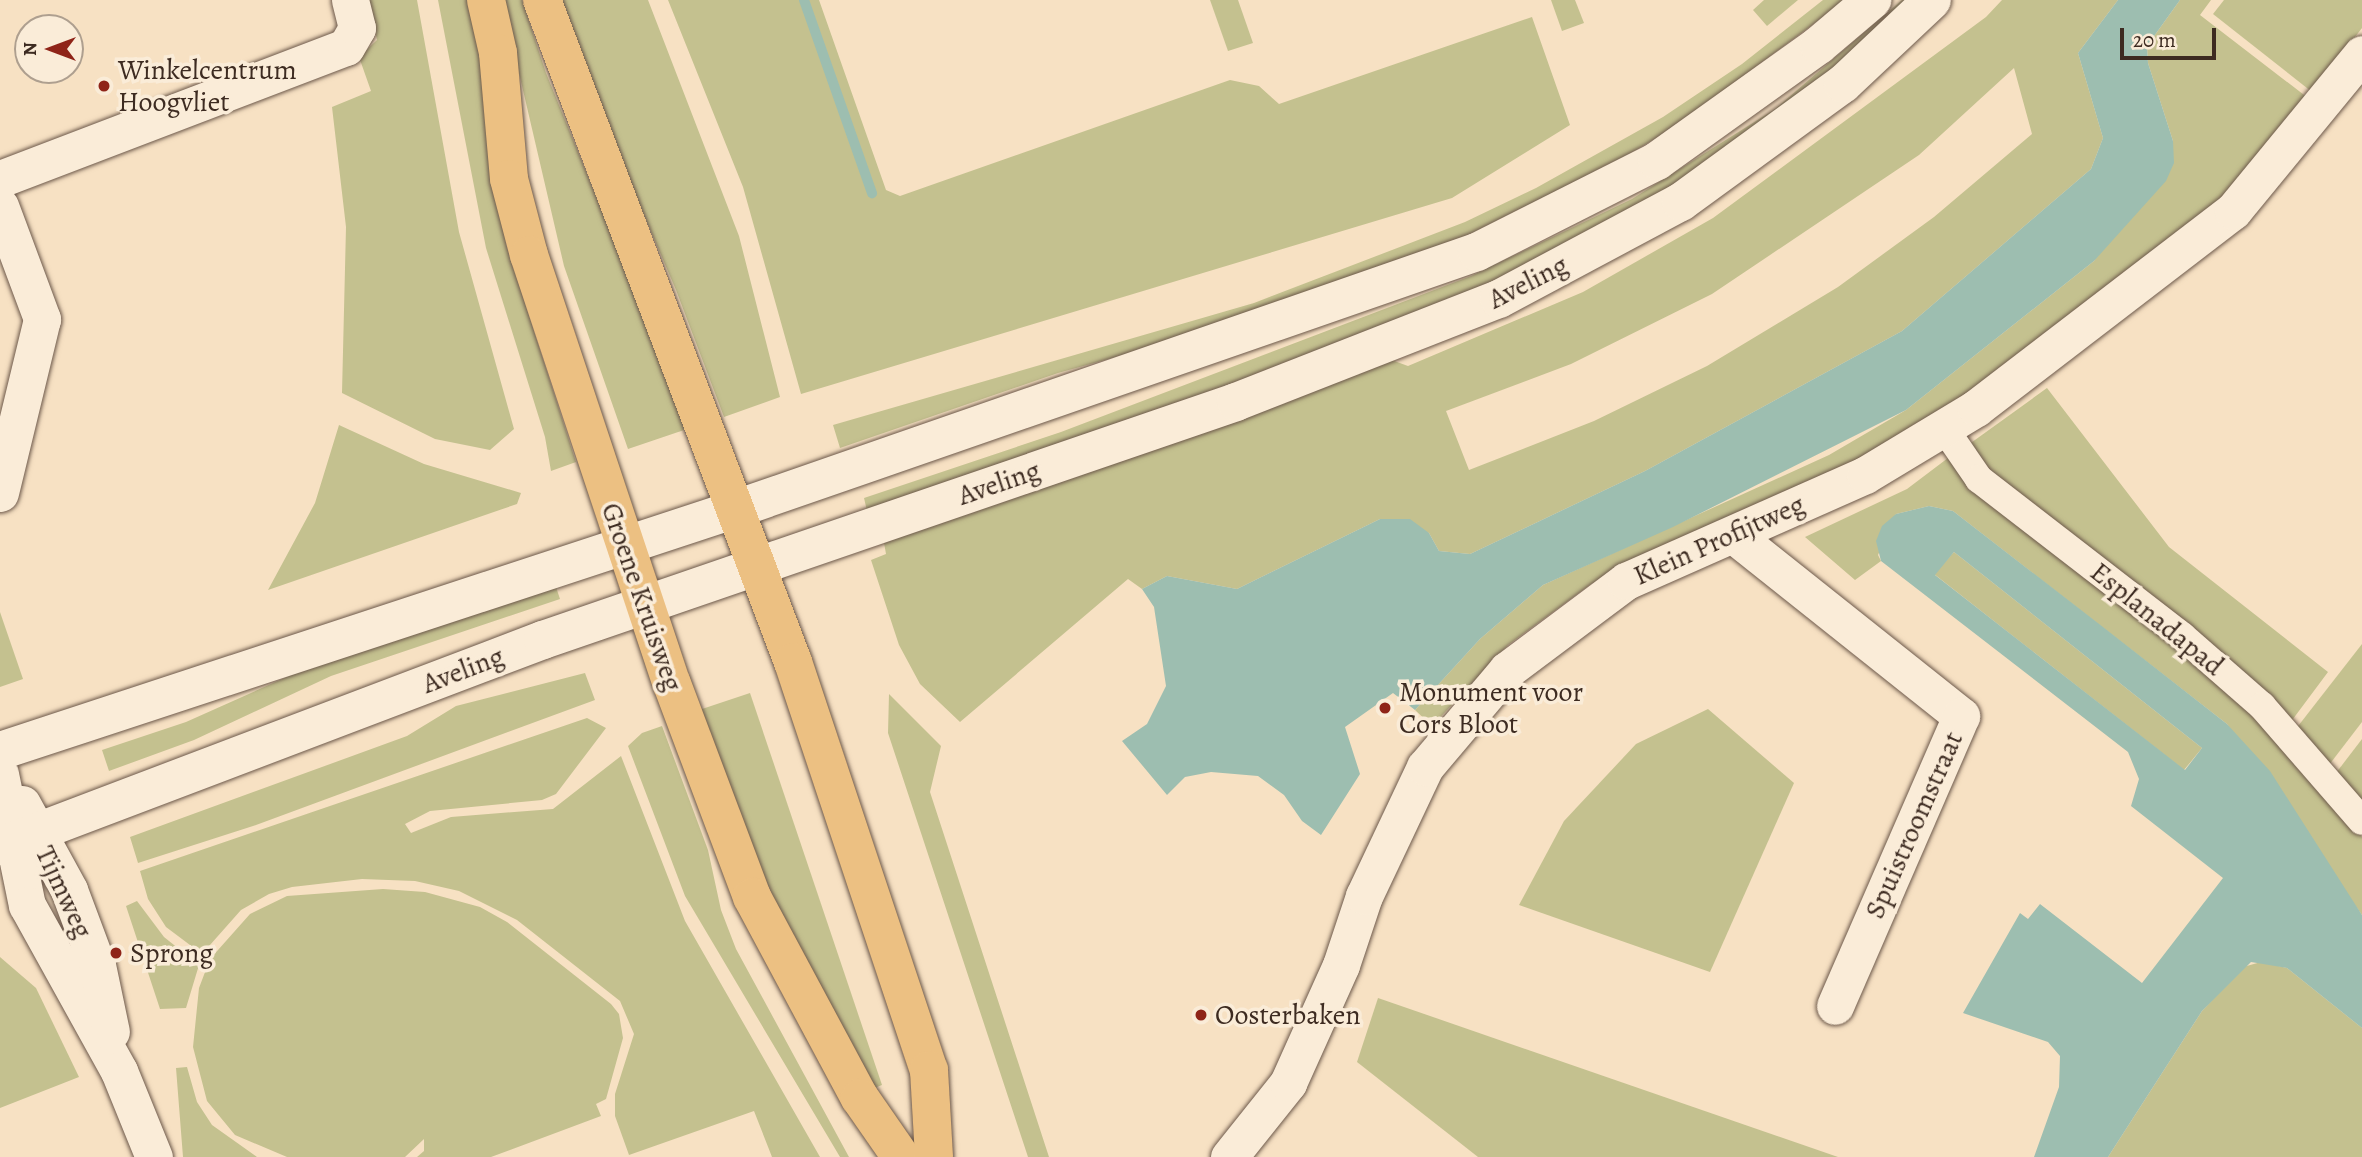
<!DOCTYPE html>
<style>
body{margin:0}
#map{position:relative;width:2362px;height:1157px;overflow:hidden;background:#f7e1c3;font-family:Alegreya,serif}
div>[style]{position:absolute}
.green>*{inset:0;background:#c4c18f}
.water>*{inset:0;background:#9dbeb0}
.stream>*{height:10px;margin:-5px;padding:0 5px;transform-origin:5px;border-radius:5px;background:#9dbeb0}
.roads{filter:drop-shadow(0 0 2px #6c584a) drop-shadow(0 0 2px #6c584a)}
.pedestrian>*{height:28px;margin:-14px;padding:0 14px;transform-origin:14px;border-radius:14px;background:#faecd8}
.minor>*{height:37px;margin:-18.5px;padding:0 18.5px;transform-origin:18.5px;border-radius:18.5px;background:#faecd8}
.secondary>*{height:38px;margin:-19px;padding:0 19px;transform-origin:19px;border-radius:19px;background:#faecd8}
.primary>*{height:38px;margin:-19px;padding:0 19px;transform-origin:19px;border-radius:19px;background:#ecc082}
.dots>*{width:19px;height:19px;translate:-50% -50%;box-sizing:border-box;border:4px solid #faecd8;border-radius:50%}
span{translate:-50% -50%;white-space:nowrap;text-align:center;line-height:1.15;-webkit-text-stroke:7px #faecd8;paint-order:stroke}
.poi-label{font-size:28px;color:#3d2b21}
.left{translate:0 -50%;text-align:left}
.street-label{font-size:28px;color:#3d2b21}
.north{position:absolute;left:14px;top:14px;width:70px;height:70px;box-sizing:border-box;background:#faecd8;border:2px solid #ae9f8f;border-radius:50%;rotate:270deg;font-size:19px;font-weight:700;line-height:28px;text-align:center;color:#3d2b21}
.north::after{content:'';display:block;margin:auto;width:24px;height:32px;background:#8f2418;clip-path:polygon(50% 0,100% 100%,50% 72%,0 100%)}
.scale{position:absolute;left:2120px;top:28px;width:96px;height:32px;box-sizing:border-box;border:4px solid #3d2b21;border-top:0;padding-left:9px;font-size:21px;line-height:24px;white-space:nowrap;color:#3d2b21;-webkit-text-stroke:5px #faecd8;paint-order:stroke}
</style>
<div id="map">
<div class="green">
<div style="clip-path:polygon(368px 0,417px 0,459px 232px,514px 429px,490px 450px,435px 439px,342px 393px,346px 227px,332px 107px,371px 91px,359px 57px,377px 40px)"></div>
<div style="clip-path:polygon(438px 0,473px 0,506px 244px,576px 462px,551px 471px,545px 437px,486px 248px)"></div>
<div style="clip-path:polygon(502px 0,522px 0,546px 73px,690px 428px,628px 449px,564px 266px)"></div>
<div style="clip-path:polygon(552px 0,648px 0,739px 236px,780px 397px,724px 417px,676px 290px)"></div>
<div style="clip-path:polygon(668px 0,819px 0,886px 190px,900px 196px,1230px 80px,1259px 86px,1279px 104px,1532px 17px,1570px 125px,1452px 198px,801px 394px,743px 187px)"></div>
<div style="clip-path:polygon(1210px 0,1238px 0,1253px 43px,1228px 51px)"></div>
<div style="clip-path:polygon(1551px 0,1575px 0,1584px 23px,1562px 31px)"></div>
<div style="clip-path:polygon(1764px 0,1798px 0,1767px 26px,1753px 10px)"></div>
<div style="clip-path:polygon(1823px 0,1846px 0,1673px 128px,1609px 166px,1459px 240px,1231px 325px,1058px 373px,840px 448px,833px 425px,1254px 303px,1465px 222px,1536px 188px,1663px 117px,1742px 64px)"></div>
<div style="clip-path:polygon(1902px 0,1921px 0,1689px 187px,1452px 309px,868px 515px,864px 498px,1061px 432px,1471px 276px,1632px 199px,1775px 109px)"></div>
<div style="clip-path:polygon(evenodd,2002px 0,2118px 0,2078px 53px,2103px 138px,2091px 169px,1902px 331px,1645px 471px,1470px 554px,1439px 551px,1429px 533px,1380px 519px,1237px 589px,1167px 576px,1142px 589px,1128px 579px,960px 722px,920px 684px,899px 645px,871px 560px,886px 554px,883px 537px,1386px 358px,1408px 366px,1583px 292px,1713px 218px,1986px 17px,2002px 0,2014px 68px,2032px 134px,1934px 217px,1838px 287px,1707px 366px,1594px 421px,1469px 470px,1446px 411px,1571px 364px,1712px 294px,1919px 155px,2014px 68px)"></div>
<div style="clip-path:polygon(2180px 0,2211px 0,2200px 15px,2308px 98px,2234px 190px,1954px 409px,1818px 486px,1591px 584px,1508px 645px,1432px 726px,1415px 710px,1480px 639px,1543px 585px,1829px 455px,1906px 410px,2094px 261px,2173px 141px,2148px 63px,2147px 46px)"></div>
<div style="clip-path:polygon(2224px 0,2362px 0,2362px 28px,2312px 92px,2213px 14px)"></div>
<div style="clip-path:polygon(2047px 388px,2169px 547px,2328px 672px,2290px 723px,1981px 469px,1968px 445px)"></div>
<div style="clip-path:polygon(339px 425px,424px 464px,521px 493px,517px 504px,268px 590px,315px 503px)"></div>
<div style="clip-path:polygon(1948px 458px,2251px 708px,2362px 837px,2362px 915px,2227px 724px,1953px 511px,1929px 506px,1896px 514px,1878px 555px,1881px 561px,1855px 580px,1805px 537px,1907px 489px)"></div>
<div style="clip-path:polygon(1954px 552px,2202px 748px,2184px 770px,1934px 574px)"></div>
<div style="clip-path:polygon(555px 584px,560px 599px,331px 676px,194px 740px,109px 771px,102px 750px,186px 722px,327px 659px)"></div>
<div style="clip-path:polygon(0 612px,23px 679px,0 687px)"></div>
<div style="clip-path:polygon(2362px 644px,2362px 722px,2329px 765px,2295px 730px)"></div>
<div style="clip-path:polygon(585px 673px,595px 700px,253px 826px,138px 863px,130px 837px,407px 736px,456px 706px)"></div>
<div style="clip-path:polygon(750px 693px,882px 1085px,872px 1089px,770px 896px,699px 710px)"></div>
<div style="clip-path:polygon(889px 694px,941px 746px,930px 792px,1049px 1157px,1028px 1157px,888px 733px)"></div>
<div style="clip-path:polygon(1708px 709px,1794px 783px,1710px 972px,1519px 905px,1564px 821px,1636px 744px)"></div>
<div style="clip-path:polygon(587px 718px,606px 728px,556px 794px,542px 800px,430px 811px,405px 824px,411px 833px,451px 817px,553px 809px,621px 756px,685px 921px,820px 1157px,772px 1157px,754px 1111px,629px 1155px,615px 1116px,615px 1094px,634px 1034px,620px 1001px,517px 920px,459px 891px,415px 881px,362px 879px,292px 887px,269px 894px,241px 910px,202px 954px,166px 927px,148px 899px,140px 871px)"></div>
<div style="clip-path:polygon(662px 726px,708px 850px,721px 910px,736px 949px,849px 1157px,840px 1157px,685px 896px,628px 746px,642px 733px)"></div>
<div style="clip-path:polygon(2362px 739px,2362px 807px,2336px 773px)"></div>
<div style="clip-path:polygon(383px 889px,425px 892px,480px 907px,507px 922px,611px 1004px,619px 1014px,623px 1038px,606px 1099px,596px 1104px,601px 1116px,491px 1157px,417px 1157px,424px 1151px,424px 1139px,405px 1157px,287px 1157px,235px 1135px,207px 1101px,193px 1047px,199px 988px,210px 959px,250px 914px,287px 896px)"></div>
<div style="clip-path:polygon(137px 901px,164px 937px,199px 965px,186px 1008px,160px 1009px,126px 906px)"></div>
<div style="clip-path:polygon(0 957px,36px 988px,79px 1077px,0 1108px)"></div>
<div style="clip-path:polygon(2261px 962px,2287px 968px,2362px 1028px,2362px 1157px,2108px 1157px,2202px 1011px,2243px 967px)"></div>
<div style="clip-path:polygon(1378px 998px,1838px 1157px,1478px 1157px,1357px 1062px)"></div>
<div style="clip-path:polygon(187px 1067px,197px 1102px,212px 1125px,257px 1157px,183px 1157px,176px 1068px)"></div>
</div>
<div class="water">
<div style="clip-path:polygon(2118px 0,2180px 0,2147px 46px,2148px 63px,2173px 141px,2174px 163px,2166px 181px,2094px 261px,1906px 410px,1673px 527px,1543px 585px,1480px 639px,1415px 710px,1393px 693px,1345px 727px,1360px 774px,1321px 835px,1302px 821px,1284px 795px,1258px 776px,1211px 772px,1185px 777px,1167px 795px,1122px 741px,1147px 724px,1166px 686px,1154px 607px,1142px 589px,1167px 576px,1237px 589px,1380px 519px,1410px 519px,1429px 533px,1439px 551px,1470px 554px,1645px 471px,1902px 331px,2091px 169px,2103px 138px,2078px 53px)"></div>
<div style="clip-path:polygon(evenodd,1929px 506px,1953px 511px,2103px 627px,2227px 724px,2270px 771px,2362px 915px,2362px 1028px,2287px 968px,2251px 962px,2202px 1011px,2108px 1157px,2034px 1157px,2059px 1087px,2060px 1056px,2048px 1042px,1963px 1013px,2020px 913px,2028px 919px,2040px 904px,2142px 983px,2223px 878px,2131px 806px,2139px 779px,2128px 752px,1881px 561px,1876px 541px,1882px 526px,1896px 514px,1929px 506px,1954px 552px,2202px 748px,2185px 770px,1935px 575px,1954px 552px)"></div>
</div>
<div class="stream">
<div style="left:804px;top:0;width:205px;rotate:70.6deg"></div>
</div>
<div class="roads">
<div class="pedestrian">
<div style="left:1944px;top:428px;width:62px;rotate:55.5deg"></div>
<div style="left:1979px;top:479px;width:257px;rotate:37.7deg"></div>
<div style="left:2182px;top:636px;width:106px;rotate:41.2deg"></div>
<div style="left:2262px;top:706px;width:152px;rotate:49deg"></div>
</div>
<div class="minor">
<div style="left:0;top:179px;width:370px;rotate:-20.9deg"></div>
<div style="left:346px;top:47px;width:22px;rotate:-60deg"></div>
<div style="left:357px;top:28px;width:29px;rotate:-104deg"></div>
<div style="left:0;top:206px;width:121px;rotate:69.6deg"></div>
<div style="left:42px;top:319px;width:179px;rotate:103.6deg"></div>
<div style="left:1735px;top:536px;width:289px;rotate:38.5deg"></div>
<div style="left:1961px;top:716px;width:316px;rotate:113.5deg"></div>
<div style="left:0;top:774px;width:134px;rotate:78.4deg"></div>
<div style="left:27px;top:905px;width:190px;rotate:61deg"></div>
<div style="left:119px;top:1071px;width:93px;rotate:67.9deg"></div>
<div style="left:22px;top:804px;width:98px;rotate:61.3deg"></div>
<div style="left:69px;top:890px;width:80px;rotate:69.5deg"></div>
<div style="left:97px;top:965px;width:68px;rotate:78.2deg"></div>
<div style="left:1229px;top:1157px;width:95px;rotate:-51.4deg"></div>
<div style="left:1288px;top:1083px;width:129px;rotate:-65.8deg"></div>
<div style="left:1341px;top:965px;width:73px;rotate:-71.6deg"></div>
<div style="left:1364px;top:896px;width:143px;rotate:-64.7deg"></div>
<div style="left:1425px;top:767px;width:127px;rotate:-49.8deg"></div>
<div style="left:1507px;top:670px;width:149px;rotate:-36.8deg"></div>
<div style="left:1626px;top:581px;width:261px;rotate:-23.9deg"></div>
<div style="left:1865px;top:475px;width:130px;rotate:-31.1deg"></div>
<div style="left:1976px;top:408px;width:324px;rotate:-37.5deg"></div>
<div style="left:2233px;top:211px;width:203px;rotate:-50.6deg"></div>
</div>
<div class="secondary">
<div style="left:0;top:751px;width:775px;rotate:-18.2deg"></div>
<div style="left:736px;top:509px;width:784px;rotate:-19.13deg"></div>
<div style="left:1477px;top:252px;width:202px;rotate:-26.8deg"></div>
<div style="left:1657px;top:161px;width:199px;rotate:-35.6deg"></div>
<div style="left:1819px;top:45px;width:70px;rotate:-40.3deg"></div>
<div style="left:0;top:846px;width:581px;rotate:-20.78deg"></div>
<div style="left:543px;top:640px;width:733px;rotate:-18.95deg"></div>
<div style="left:1236px;top:402px;width:282px;rotate:-21.4deg"></div>
<div style="left:1499px;top:299px;width:206px;rotate:-28.1deg"></div>
<div style="left:1681px;top:202px;width:200px;rotate:-36.1deg"></div>
<div style="left:1843px;top:84px;width:122px;rotate:-43.3deg"></div>
</div>
<div class="primary">
<div style="left:486px;top:0;width:54px;rotate:77.2deg"></div>
<div style="left:498px;top:53px;width:126px;rotate:85deg"></div>
<div style="left:509px;top:179px;width:79px;rotate:75.3deg"></div>
<div style="left:529px;top:255px;width:452px;rotate:71.6deg"></div>
<div style="left:672px;top:684px;width:228px;rotate:69.4deg"></div>
<div style="left:752px;top:897px;width:228px;rotate:61.8deg"></div>
<div style="left:860px;top:1098px;width:72px;rotate:55.2deg"></div>
<div style="left:542px;top:0;width:708px;rotate:69.24deg"></div>
<div style="left:793px;top:662px;width:430px;rotate:71.6deg"></div>
<div style="left:929px;top:1070px;width:87px;rotate:86.7deg"></div>
</div>
</div>
<div class="dots">
<div style="left:104px;top:86px;background:#8f2418"></div>
<div style="left:1385px;top:708px;background:#8f2418"></div>
<div style="left:116px;top:953px;background:#8f2418"></div>
<div style="left:1201px;top:1015px;background:#8f2418"></div>
</div>
<div class="poi-label">
<span class="left" style="left:118px;top:86px">Winkelcentrum<br>Hoogvliet</span>
<span class="left" style="left:1399px;top:708px">Monument voor<br>Cors Bloot</span>
<span class="left" style="left:130px;top:953px">Sprong</span>
<span class="left" style="left:1215px;top:1015px">Oosterbaken</span>
</div>
<div class="street-label">
<span style="left:1528px;top:282px;rotate:-27deg">Aveling</span>
<span style="left:999px;top:483px;rotate:-19deg">Aveling</span>
<span style="left:1719px;top:540px;rotate:-24deg">Klein Profijtweg</span>
<span style="left:642px;top:597px;rotate:71deg">Groene Kruisweg</span>
<span style="left:2157px;top:619px;rotate:39deg">Esplanadapad</span>
<span style="left:463px;top:670px;rotate:-21deg">Aveling</span>
<span style="left:1914px;top:825px;rotate:-66deg">Spuistroomstraat</span>
<span style="left:64px;top:892px;rotate:65deg">Tijmweg</span>
</div>
<div class="north">N</div>
<div class="scale">20 m</div>
</div>
